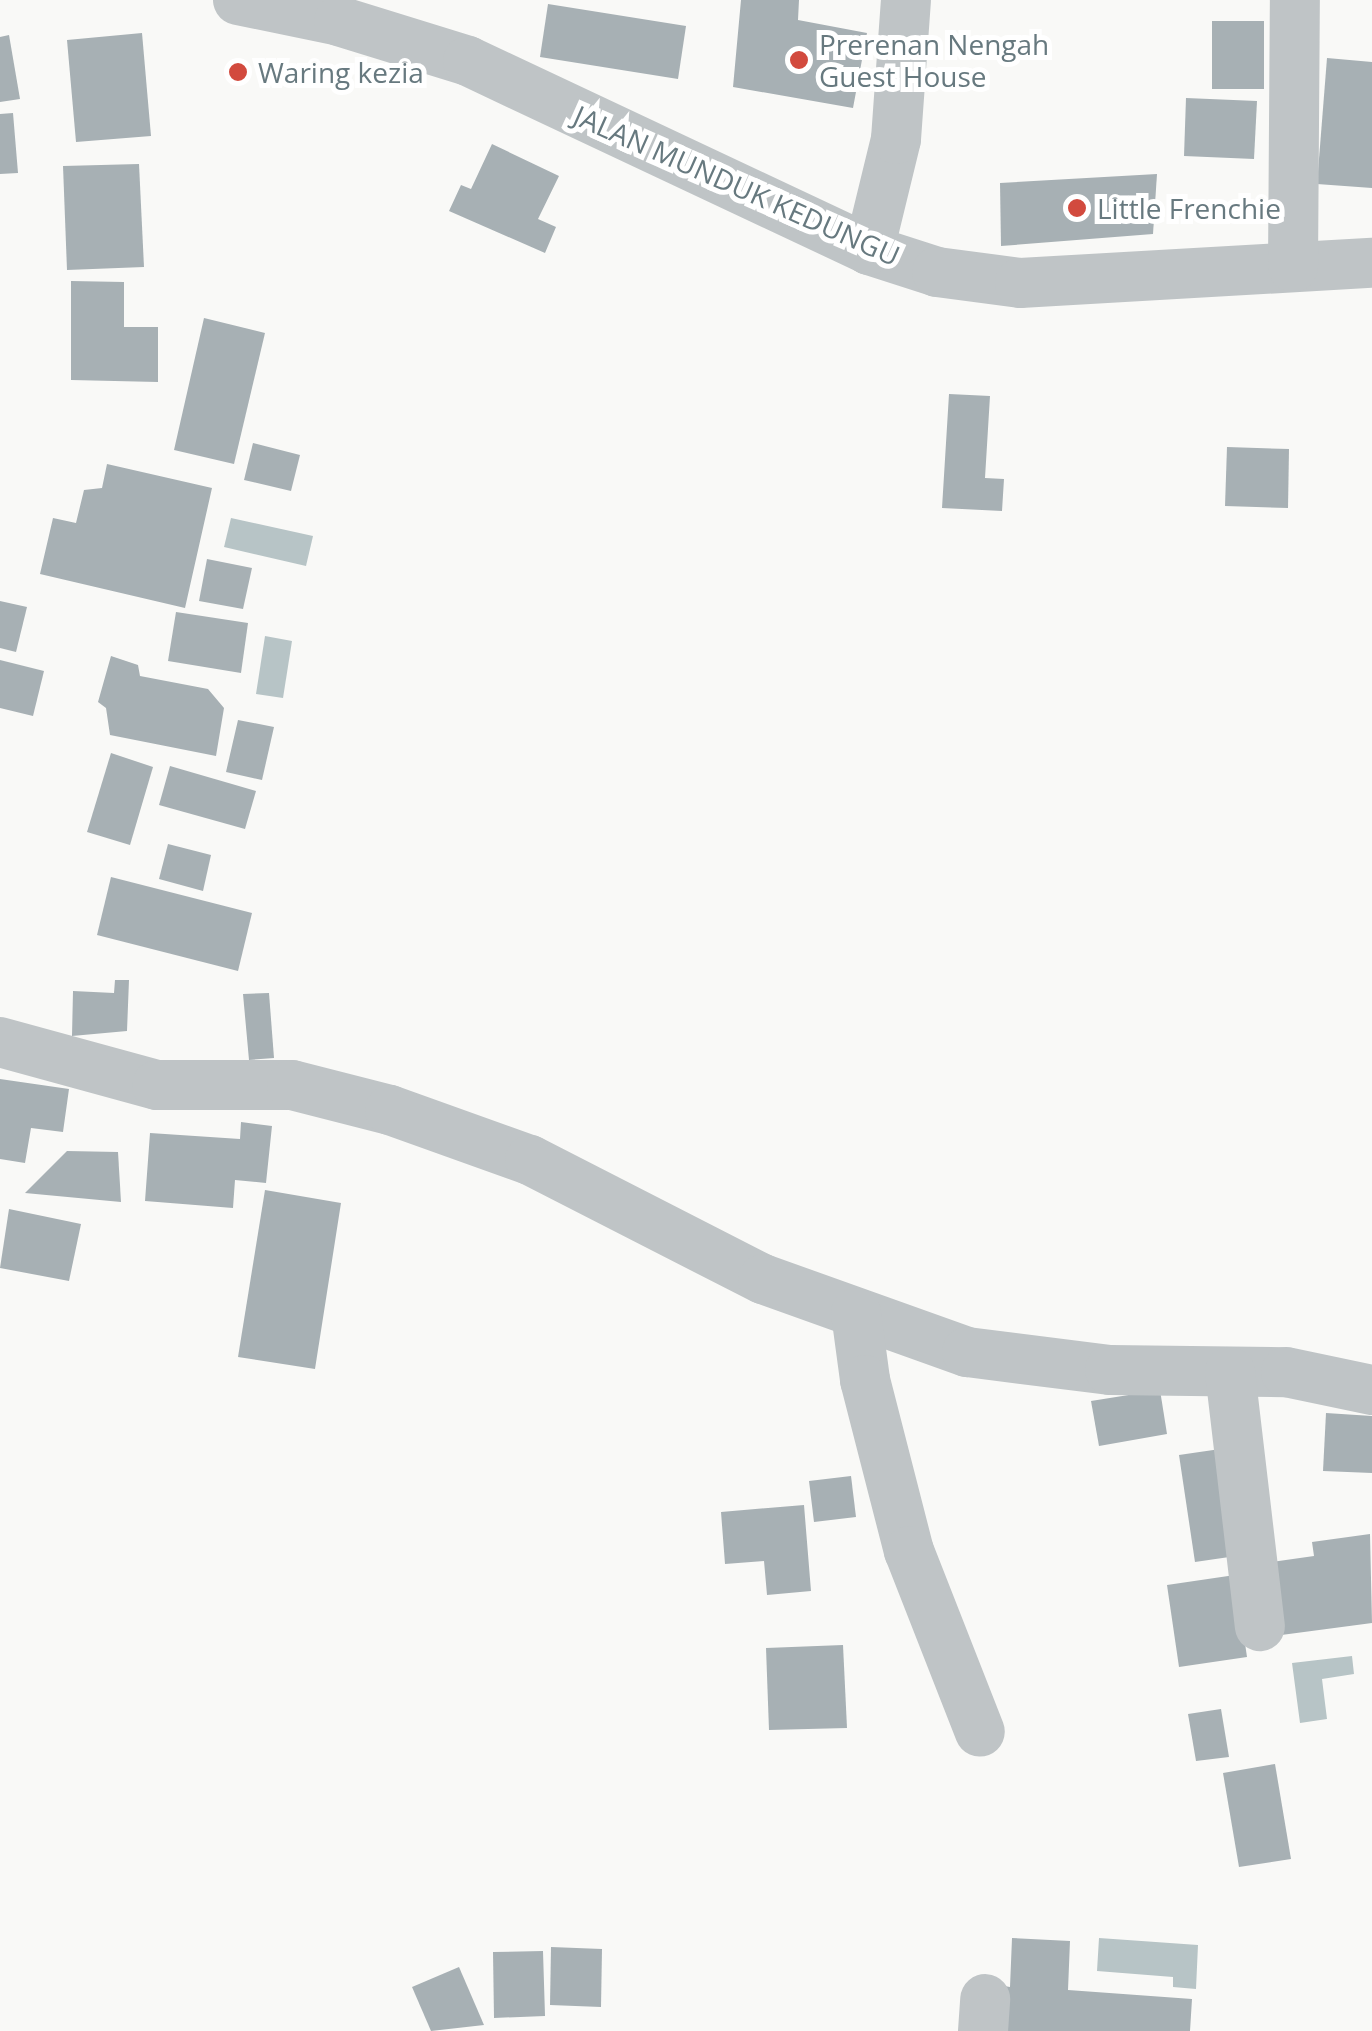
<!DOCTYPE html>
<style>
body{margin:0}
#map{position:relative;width:1372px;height:2031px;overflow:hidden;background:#f9f9f7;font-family:"Open Sans",sans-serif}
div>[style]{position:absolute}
.water>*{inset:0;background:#b7c4c6}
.building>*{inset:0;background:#a7b0b4}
.minor>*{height:50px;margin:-25px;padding:0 25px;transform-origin:25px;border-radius:25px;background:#bfc4c6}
.dots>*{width:28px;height:28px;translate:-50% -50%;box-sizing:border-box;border:5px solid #fff;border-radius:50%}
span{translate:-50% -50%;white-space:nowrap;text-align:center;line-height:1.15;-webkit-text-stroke:10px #fff;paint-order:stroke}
.poi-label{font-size:28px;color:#67797f}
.left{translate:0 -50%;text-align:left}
.street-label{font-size:28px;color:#67797f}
</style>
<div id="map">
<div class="water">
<div style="clip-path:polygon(231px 518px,313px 536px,306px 566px,224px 547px)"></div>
<div style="clip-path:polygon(265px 636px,292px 641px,283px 698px,256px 694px)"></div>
<div style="clip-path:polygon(1352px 1656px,1354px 1674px,1322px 1679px,1327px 1719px,1300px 1723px,1292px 1663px)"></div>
<div style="clip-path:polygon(1099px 1938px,1198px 1945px,1196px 1989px,1173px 1987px,1173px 1977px,1097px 1971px)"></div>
</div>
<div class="building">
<div style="clip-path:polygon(741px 0,799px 0,798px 20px,867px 33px,853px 108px,733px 87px)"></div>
<div style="clip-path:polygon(548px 4px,686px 26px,678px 79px,540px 57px)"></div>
<div style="clip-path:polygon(1212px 21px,1264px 21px,1264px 89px,1212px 89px)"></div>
<div style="clip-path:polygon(142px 33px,151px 136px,76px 142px,67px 40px)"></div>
<div style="clip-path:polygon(9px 35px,20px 99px,0 102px,0 37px)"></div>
<div style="clip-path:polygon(1327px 58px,1372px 62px,1372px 188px,1317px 184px)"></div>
<div style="clip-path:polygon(1186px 98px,1257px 101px,1254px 159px,1184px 156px)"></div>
<div style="clip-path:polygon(13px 113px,18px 173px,0 174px,0 114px)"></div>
<div style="clip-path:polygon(492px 144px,559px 176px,538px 219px,556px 227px,545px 253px,449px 211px,461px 185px,471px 189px)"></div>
<div style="clip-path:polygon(139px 164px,144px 267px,67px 270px,63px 166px)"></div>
<div style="clip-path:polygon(1157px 174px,1153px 234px,1001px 246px,1000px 183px)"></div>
<div style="clip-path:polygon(71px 281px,124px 282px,124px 327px,158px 327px,158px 382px,71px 380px)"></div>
<div style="clip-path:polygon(204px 318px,265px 333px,234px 464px,174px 450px)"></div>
<div style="clip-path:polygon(949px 394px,990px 396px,985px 478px,1004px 479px,1002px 511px,942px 508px)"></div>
<div style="clip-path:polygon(253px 443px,300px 455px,291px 491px,244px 480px)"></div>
<div style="clip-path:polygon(1227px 447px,1289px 449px,1288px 508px,1225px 506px)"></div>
<div style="clip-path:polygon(107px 464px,212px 488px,185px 608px,40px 574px,53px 518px,76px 523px,84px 490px,102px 488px)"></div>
<div style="clip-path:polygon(207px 559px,252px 568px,243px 609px,199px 601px)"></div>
<div style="clip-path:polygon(0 601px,27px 607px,16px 652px,0 648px)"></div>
<div style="clip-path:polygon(176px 612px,248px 623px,241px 673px,168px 661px)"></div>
<div style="clip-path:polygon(111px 656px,138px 665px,140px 676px,208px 689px,224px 708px,216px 756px,110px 735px,106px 708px,98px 702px)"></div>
<div style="clip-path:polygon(0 660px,44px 671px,33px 716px,0 708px)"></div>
<div style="clip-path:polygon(238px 720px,274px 727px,262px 780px,226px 772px)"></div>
<div style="clip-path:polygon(111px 753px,153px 767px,130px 845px,87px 832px)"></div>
<div style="clip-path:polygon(170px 766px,256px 791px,245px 829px,159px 805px)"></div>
<div style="clip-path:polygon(168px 844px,211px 855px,203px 891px,159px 879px)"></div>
<div style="clip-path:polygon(111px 877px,252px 913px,238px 971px,97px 935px)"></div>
<div style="clip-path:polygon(115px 980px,129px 980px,127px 1031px,72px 1036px,73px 991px,114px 993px)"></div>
<div style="clip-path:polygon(269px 993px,274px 1058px,249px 1060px,243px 994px)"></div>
<div style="clip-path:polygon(0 1079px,69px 1089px,63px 1132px,31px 1128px,25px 1163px,0 1159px)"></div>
<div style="clip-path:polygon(241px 1122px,272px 1126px,266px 1183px,235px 1180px,233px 1208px,145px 1201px,150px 1133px,240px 1139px)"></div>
<div style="clip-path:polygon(67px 1151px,118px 1152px,121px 1202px,25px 1193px)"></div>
<div style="clip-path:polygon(265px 1190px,341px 1203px,315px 1369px,238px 1357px)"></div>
<div style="clip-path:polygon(9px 1209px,81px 1224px,69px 1281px,0 1268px)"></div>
<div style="clip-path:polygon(1160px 1390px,1167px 1434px,1099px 1446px,1091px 1401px)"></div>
<div style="clip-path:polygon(1326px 1413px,1372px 1416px,1372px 1473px,1323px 1471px)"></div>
<div style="clip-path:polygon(1227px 1448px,1243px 1555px,1195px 1562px,1179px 1455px)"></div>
<div style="clip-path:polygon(851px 1476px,856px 1517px,814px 1522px,809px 1481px)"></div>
<div style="clip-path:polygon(804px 1505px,811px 1591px,767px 1595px,764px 1561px,725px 1564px,721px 1512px)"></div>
<div style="clip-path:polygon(1370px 1534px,1372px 1623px,1267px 1637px,1257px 1564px,1314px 1556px,1312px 1542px)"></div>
<div style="clip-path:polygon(1235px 1575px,1247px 1657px,1179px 1667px,1167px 1585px)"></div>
<div style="clip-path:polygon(843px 1645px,847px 1728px,769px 1730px,766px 1648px)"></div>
<div style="clip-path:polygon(1221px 1709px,1229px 1757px,1196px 1761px,1188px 1714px)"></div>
<div style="clip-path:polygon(1275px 1764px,1291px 1859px,1239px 1867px,1223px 1773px)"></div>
<div style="clip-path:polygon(1012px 1938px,1070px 1941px,1068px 1990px,1192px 1999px,1190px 2031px,995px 2031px,998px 1985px,1010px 1987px)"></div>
<div style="clip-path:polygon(551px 1947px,602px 1949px,601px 2007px,550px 2005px)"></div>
<div style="clip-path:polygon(543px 1951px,545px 2016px,494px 2018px,493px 1952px)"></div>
<div style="clip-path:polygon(459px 1967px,484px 2025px,431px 2031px,412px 1987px)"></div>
</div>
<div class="minor">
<div style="left:238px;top:0;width:103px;rotate:11.7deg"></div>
<div style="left:339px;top:21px;width:135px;rotate:17.2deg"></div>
<div style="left:468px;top:61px;width:443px;rotate:25.2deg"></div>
<div style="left:869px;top:250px;width:71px;rotate:17.9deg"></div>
<div style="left:937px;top:272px;width:84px;rotate:7.5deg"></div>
<div style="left:1020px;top:283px;width:353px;rotate:-3.3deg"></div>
<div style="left:869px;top:250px;width:114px;rotate:-76.3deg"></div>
<div style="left:896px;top:139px;width:139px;rotate:-85.9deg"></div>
<div style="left:1293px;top:267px;width:267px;rotate:-89.6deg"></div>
<div style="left:0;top:1042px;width:163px;rotate:15.3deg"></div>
<div style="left:157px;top:1085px;width:135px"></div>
<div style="left:292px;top:1085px;width:101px;rotate:14.3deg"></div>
<div style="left:390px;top:1110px;width:149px;rotate:19.7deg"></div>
<div style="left:530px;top:1160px;width:262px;rotate:27.1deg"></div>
<div style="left:763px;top:1279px;width:217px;rotate:19.7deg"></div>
<div style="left:967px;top:1352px;width:144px;rotate:7.2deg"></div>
<div style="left:1110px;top:1370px;width:176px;rotate:0.7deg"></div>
<div style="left:1286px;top:1372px;width:88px;rotate:11.8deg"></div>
<div style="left:856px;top:1313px;width:68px;rotate:82.3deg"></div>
<div style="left:865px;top:1380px;width:177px;rotate:75.6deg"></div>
<div style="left:909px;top:1551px;width:194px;rotate:68.6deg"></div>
<div style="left:1230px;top:1372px;width:256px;rotate:83.3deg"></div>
<div style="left:983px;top:2031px;width:32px;rotate:-86deg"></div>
</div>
<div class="dots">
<div style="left:799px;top:60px;background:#d24a3e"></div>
<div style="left:238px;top:72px;background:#d24a3e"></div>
<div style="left:1077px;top:208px;background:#d24a3e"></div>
</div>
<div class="poi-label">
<span class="left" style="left:819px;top:60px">Prerenan Nengah<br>Guest House</span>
<span class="left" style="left:258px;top:72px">Waring kezia</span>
<span class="left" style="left:1097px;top:208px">Little Frenchie</span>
</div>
<div class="street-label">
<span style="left:737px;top:185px;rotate:24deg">JALAN MUNDUK KEDUNGU</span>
</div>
</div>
